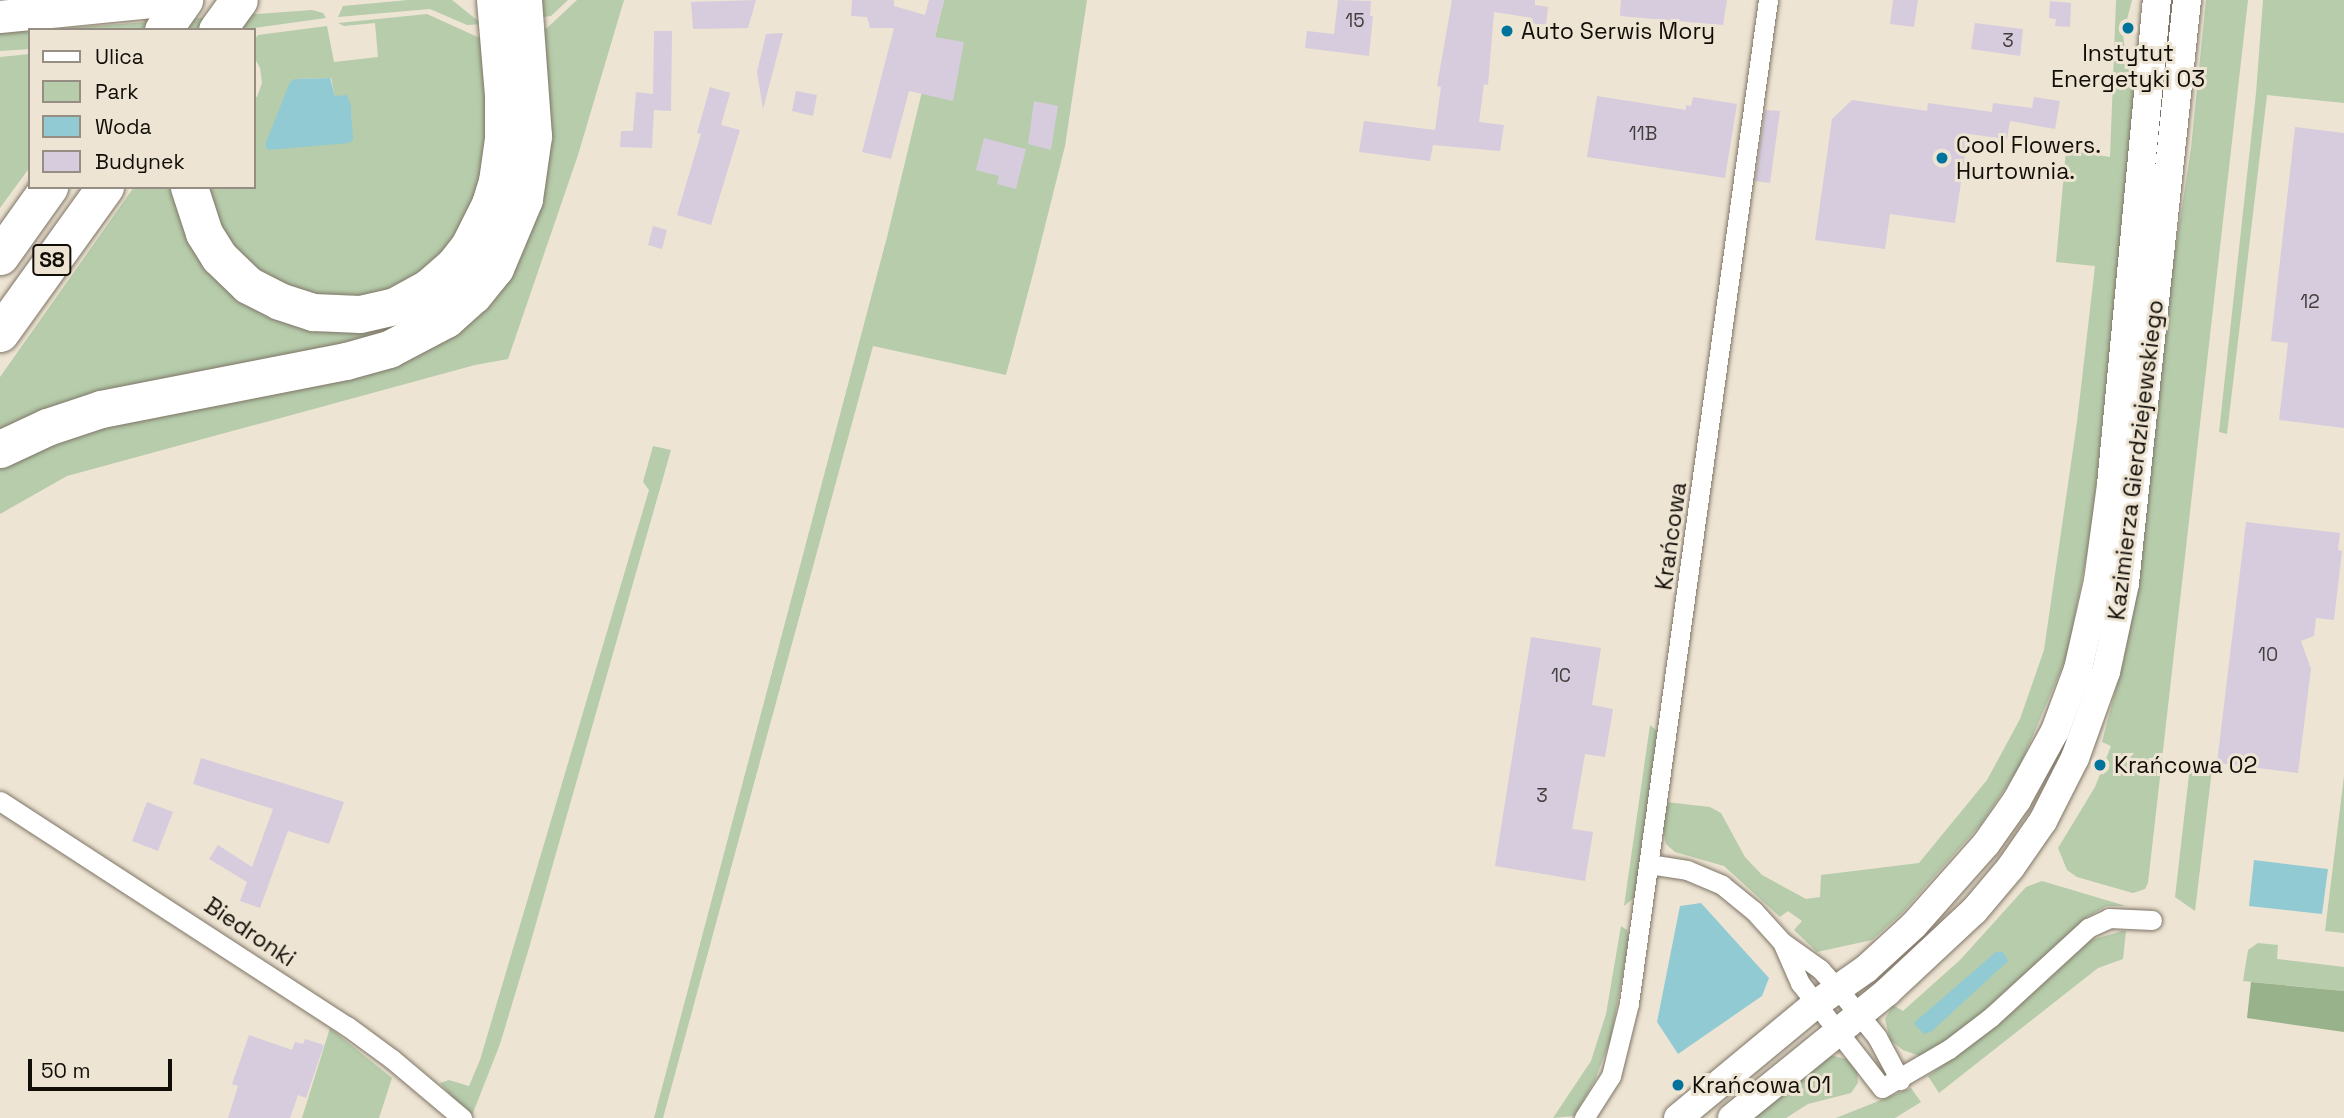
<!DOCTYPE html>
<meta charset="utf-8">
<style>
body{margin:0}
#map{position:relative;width:2344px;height:1118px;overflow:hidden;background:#eee4d3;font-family:"Space Grotesk",sans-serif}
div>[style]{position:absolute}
.green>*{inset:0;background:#b6ccab}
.forest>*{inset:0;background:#98b28c}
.water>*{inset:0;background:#91cad2}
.building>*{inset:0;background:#d6ccdd}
.roads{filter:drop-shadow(0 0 2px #7e7566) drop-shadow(0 0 2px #7e7566)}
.street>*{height:19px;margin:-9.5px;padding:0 9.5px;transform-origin:9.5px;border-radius:9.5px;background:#fff}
.secondary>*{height:28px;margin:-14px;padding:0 14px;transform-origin:14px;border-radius:14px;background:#fff}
.primary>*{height:32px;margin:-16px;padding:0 16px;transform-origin:16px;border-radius:16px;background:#fff}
.highway>*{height:37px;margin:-18.5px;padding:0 18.5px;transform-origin:18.5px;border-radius:18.5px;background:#fff}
.dots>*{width:19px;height:19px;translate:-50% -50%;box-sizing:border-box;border:4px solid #eee4d3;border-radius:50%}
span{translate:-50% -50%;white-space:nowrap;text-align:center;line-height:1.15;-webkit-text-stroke:6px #eee4d3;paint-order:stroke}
.number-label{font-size:19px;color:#423e3d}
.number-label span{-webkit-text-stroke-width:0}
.shield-label span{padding:2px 5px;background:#eee4d3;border:2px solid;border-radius:5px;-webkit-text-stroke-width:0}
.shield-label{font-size:21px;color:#110e08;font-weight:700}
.poi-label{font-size:23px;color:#110e08}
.left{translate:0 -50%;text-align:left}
.street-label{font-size:23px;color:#110e08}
.legend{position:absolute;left:28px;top:28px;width:228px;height:161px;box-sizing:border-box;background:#eee4d3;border:2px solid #968e82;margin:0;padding:9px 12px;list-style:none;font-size:21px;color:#110e08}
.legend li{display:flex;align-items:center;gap:14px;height:35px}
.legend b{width:35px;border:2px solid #968e82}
.scale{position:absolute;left:28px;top:1059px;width:144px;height:32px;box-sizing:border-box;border:4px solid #110e08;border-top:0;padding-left:9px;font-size:21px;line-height:24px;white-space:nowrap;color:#110e08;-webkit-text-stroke:5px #eee4d3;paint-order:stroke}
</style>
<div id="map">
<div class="green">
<div style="clip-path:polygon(408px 0,452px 0,482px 24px,467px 25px,430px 9px,338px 17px,343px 6px)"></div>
<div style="clip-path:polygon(542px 0,568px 0,551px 16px,537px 18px)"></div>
<div style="clip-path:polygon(577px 0,624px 0,578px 155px,508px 359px,475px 365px,67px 476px,0 514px,0 463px,59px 435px,334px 376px,538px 210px,550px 151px,538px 32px,547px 28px)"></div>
<div style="clip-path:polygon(944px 0,1087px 0,1065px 146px,1034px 270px,1006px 375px,873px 346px,663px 1118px,654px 1118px,887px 237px)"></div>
<div style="clip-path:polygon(2116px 0,2132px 0,2123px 35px,2126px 57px,2132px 58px,2135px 122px,2091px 533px,2067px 656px,2019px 768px,1981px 824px,1901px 914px,1872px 940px,1817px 952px,1794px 930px,1802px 921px,1788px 911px,1780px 917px,1724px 866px,1675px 852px,1666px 844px,1663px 829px,1666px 802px,1710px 807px,1721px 813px,1745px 857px,1762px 875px,1806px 899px,1820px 897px,1821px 875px,1919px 863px,1987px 780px,2020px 719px,2044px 650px,2077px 422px,2095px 266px,2056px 262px,2066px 150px,2110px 157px)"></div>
<div style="clip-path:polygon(2206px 0,2248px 0,2148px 883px,2145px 889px,2133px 893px,2077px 877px,2067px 870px,2058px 848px,2095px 787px,2111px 746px,2102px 742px,2124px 658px,2141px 565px,2167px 305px,2191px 148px)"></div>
<div style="clip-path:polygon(2263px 0,2344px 0,2344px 103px,2267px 95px,2227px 434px,2219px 432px,2256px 93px)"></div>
<div style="clip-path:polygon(312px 10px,323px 13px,326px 18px,240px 30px,39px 30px)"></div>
<div style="clip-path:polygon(evenodd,427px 14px,482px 39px,492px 145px,456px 245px,401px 288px,356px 300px,308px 301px,237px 260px,200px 187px,254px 187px,254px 96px,257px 97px,262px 83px,260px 68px,254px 57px,254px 40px,258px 35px,327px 26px,334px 62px,378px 57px,375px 23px,344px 26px,338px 23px,427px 14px,331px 78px,335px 96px,351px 106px,352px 140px,349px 143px,295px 79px,331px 78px)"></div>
<div style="clip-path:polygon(30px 31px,30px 49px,0 51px,0 33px)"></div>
<div style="clip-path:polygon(30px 54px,30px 167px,0 208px,0 57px)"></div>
<div style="clip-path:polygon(134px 187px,176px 187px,255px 308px,418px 308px,410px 326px,0 436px,0 377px)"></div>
<div style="clip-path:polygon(653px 446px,671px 450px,529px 948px,500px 1044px,471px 1118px,440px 1083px,449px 1080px,469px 1086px,480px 1060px,649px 490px,643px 482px)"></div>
<div style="clip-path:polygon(1650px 725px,1658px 732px,1635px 897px,1624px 906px)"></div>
<div style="clip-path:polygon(2191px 758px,2213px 761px,2195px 911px,2175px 897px)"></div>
<div style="clip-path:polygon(2344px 776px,2344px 933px,2325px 931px)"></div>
<div style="clip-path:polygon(2042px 881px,2126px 906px,2107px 906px,2087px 917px,1976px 1018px,1952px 1037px,1920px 1056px,1903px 1050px,1890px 1040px,1885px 1019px,1893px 1005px,1903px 1011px,1960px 960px,2026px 887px)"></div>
<div style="clip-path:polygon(1621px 926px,1627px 930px,1629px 939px,1611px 1038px,1595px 1080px,1574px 1116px,1553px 1118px,1591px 1061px,1606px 1014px)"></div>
<div style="clip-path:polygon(2122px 931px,2126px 931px,2123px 959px,2098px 968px,1939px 1093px,1928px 1076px,1996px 1027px,2091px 940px)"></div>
<div style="clip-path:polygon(2258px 943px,2278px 945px,2277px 959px,2344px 967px,2344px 991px,2243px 981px,2248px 950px)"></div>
<div style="clip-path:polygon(330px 1028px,392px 1078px,379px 1118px,302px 1118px)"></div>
<div style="clip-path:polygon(1834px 1056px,1846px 1059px,1857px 1069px,1858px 1083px,1851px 1093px,1808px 1104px,1786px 1118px,1748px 1118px,1822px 1057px)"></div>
<div style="clip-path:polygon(1911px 1088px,1921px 1102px,1895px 1118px,1836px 1118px)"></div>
</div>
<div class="forest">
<div style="clip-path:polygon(2251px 982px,2344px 991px,2344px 1032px,2247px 1018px)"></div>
</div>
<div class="water">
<div style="clip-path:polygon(330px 78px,335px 96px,347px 95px,351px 106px,353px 140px,349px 143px,268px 150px,265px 145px,290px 82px,295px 79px)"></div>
<div style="clip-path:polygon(2254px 860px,2328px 869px,2322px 914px,2249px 906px)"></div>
<div style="clip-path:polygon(1701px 903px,1769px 978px,1762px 996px,1678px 1054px,1657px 1022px,1680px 906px)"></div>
<div style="clip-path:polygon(1996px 952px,2003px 952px,2008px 961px,1932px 1031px,1924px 1034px,1914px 1024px,1916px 1021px)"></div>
</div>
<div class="building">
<div style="clip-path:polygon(756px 0,748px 28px,693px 29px,691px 2px)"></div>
<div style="clip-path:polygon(852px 0,894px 0,894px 6px,925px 15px,929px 0,944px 0,935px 37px,964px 42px,953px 101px,909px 91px,891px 159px,862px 152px,894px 28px,870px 28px,867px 17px,851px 16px)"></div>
<div style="clip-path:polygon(1338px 0,1371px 1px,1370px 16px,1373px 16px,1369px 56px,1305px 48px,1307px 31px,1334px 34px)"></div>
<div style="clip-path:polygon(1452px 0,1535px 0,1535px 5px,1548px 7px,1546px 25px,1531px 23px,1532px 18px,1494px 12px,1488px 85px,1484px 84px,1479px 122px,1504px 125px,1500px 151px,1433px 145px,1430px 161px,1359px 152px,1364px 121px,1435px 130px,1441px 87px,1437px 86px)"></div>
<div style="clip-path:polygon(1621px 0,1727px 0,1723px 25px,1620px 16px)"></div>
<div style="clip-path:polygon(1893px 0,1918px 0,1914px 27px,1890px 24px)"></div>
<div style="clip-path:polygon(2050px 1px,2071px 3px,2070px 27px,2055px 26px,2056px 19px,2049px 18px)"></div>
<div style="clip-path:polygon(1975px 23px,2023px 29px,2020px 56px,1971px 49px)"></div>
<div style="clip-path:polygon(654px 31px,672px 31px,671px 111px,654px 110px,652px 148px,620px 147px,621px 131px,633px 131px,636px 92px,653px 94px)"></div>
<div style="clip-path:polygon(783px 33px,777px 56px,763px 109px,757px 72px,766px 34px)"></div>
<div style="clip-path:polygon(710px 87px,730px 93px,721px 125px,740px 130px,711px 225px,677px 215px,701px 134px,697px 133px)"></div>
<div style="clip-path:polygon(796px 91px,817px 95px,813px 116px,792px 111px)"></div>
<div style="clip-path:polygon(1597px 96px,1686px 110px,1686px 105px,1691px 106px,1693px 97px,1737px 104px,1725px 178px,1587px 157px)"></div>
<div style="clip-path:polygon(2034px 97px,2060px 101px,2055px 129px,2010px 121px,2007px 139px,1968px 134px,1955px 223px,1890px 214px,1885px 249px,1815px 240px,1832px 119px,1852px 100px,1927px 111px,1928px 103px,1992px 112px,1993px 103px,2032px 108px)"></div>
<div style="clip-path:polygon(1034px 101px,1058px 106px,1051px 150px,1028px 144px)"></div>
<div style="clip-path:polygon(1765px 110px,1780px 111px,1770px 183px,1755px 181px)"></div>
<div style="clip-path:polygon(2295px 127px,2344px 133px,2344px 428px,2279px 420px,2288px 343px,2271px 341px)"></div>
<div style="clip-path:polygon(984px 138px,1026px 149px,1016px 189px,997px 184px,999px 176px,976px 170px)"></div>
<div style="clip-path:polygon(653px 226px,667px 230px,662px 249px,648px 245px)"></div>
<div style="clip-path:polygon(2246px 522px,2340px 533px,2338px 550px,2342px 551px,2334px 620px,2316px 618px,2314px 636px,2301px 641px,2311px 669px,2298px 773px,2217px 763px)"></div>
<div style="clip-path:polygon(1531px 637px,1601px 648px,1592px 705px,1613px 709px,1605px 757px,1585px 754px,1572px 829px,1593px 832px,1585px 881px,1495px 866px)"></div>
<div style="clip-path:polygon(201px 758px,344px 802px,329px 844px,288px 831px,260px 908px,240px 901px,247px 882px,209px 859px,218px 845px,252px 867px,273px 809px,193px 784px)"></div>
<div style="clip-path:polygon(147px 802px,173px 812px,158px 851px,132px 841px)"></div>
<div style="clip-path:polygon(249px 1035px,292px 1050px,295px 1042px,303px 1044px,305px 1039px,324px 1045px,306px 1098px,298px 1095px,290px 1118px,228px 1118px,238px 1086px,232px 1084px)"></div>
</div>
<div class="roads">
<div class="street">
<div style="left:0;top:801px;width:414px;rotate:33deg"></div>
<div style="left:347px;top:1026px;width:56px;rotate:36.3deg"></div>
<div style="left:392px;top:1059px;width:92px;rotate:40.1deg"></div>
<div style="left:1649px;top:864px;width:38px;rotate:9deg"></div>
<div style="left:1687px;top:870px;width:38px;rotate:23deg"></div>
<div style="left:1722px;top:885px;width:41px;rotate:39.1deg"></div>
<div style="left:1754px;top:911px;width:42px;rotate:47.9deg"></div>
<div style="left:1782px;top:942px;width:47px;rotate:35.4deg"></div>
<div style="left:1820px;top:969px;width:27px;rotate:48deg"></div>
<div style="left:1838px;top:989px;width:62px;rotate:50.9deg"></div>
<div style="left:1877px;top:1037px;width:49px;rotate:61.9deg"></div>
<div style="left:1782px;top:942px;width:45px;rotate:66.3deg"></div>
<div style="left:1800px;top:983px;width:133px;rotate:52deg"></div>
<div style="left:1882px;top:1088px;width:78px;rotate:-30.2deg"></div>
<div style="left:1949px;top:1049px;width:53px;rotate:-37.3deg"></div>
<div style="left:1991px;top:1017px;width:132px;rotate:-42.5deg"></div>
<div style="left:2088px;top:928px;width:23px;rotate:-25deg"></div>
<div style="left:2109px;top:918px;width:43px;rotate:2.7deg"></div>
<div style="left:1584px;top:1118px;width:50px;rotate:-57.3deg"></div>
<div style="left:1611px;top:1076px;width:75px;rotate:-76.1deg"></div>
<div style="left:1629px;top:1003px;width:1013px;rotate:-82.11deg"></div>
</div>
<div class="secondary">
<div style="left:1678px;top:1118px;width:179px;rotate:-39.6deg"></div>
<div style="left:1816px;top:1004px;width:61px;rotate:-35deg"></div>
<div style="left:1866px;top:969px;width:65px;rotate:-42.5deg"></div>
<div style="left:1914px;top:925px;width:108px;rotate:-48.4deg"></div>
<div style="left:1986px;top:844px;width:54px;rotate:-54.8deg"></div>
<div style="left:2017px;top:800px;width:79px;rotate:-61.2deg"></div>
<div style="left:2055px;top:731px;width:66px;rotate:-69.6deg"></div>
<div style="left:2078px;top:669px;width:90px;rotate:-77.2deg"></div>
<div style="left:2098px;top:581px;width:97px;rotate:-82.3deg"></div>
<div style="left:2111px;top:485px;width:487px;rotate:-84.6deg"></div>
<div style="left:1732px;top:1118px;width:200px;rotate:-39.1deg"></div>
<div style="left:1887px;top:992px;width:119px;rotate:-43deg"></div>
<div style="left:1974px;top:911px;width:57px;rotate:-49.9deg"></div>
<div style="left:2011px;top:867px;width:56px;rotate:-55.2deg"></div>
<div style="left:2043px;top:821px;width:71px;rotate:-63.1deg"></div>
<div style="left:2075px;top:758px;width:91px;rotate:-70.2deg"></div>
<div style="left:2106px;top:672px;width:91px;rotate:-77.9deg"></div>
<div style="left:2125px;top:583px;width:586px;rotate:-83.93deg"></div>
</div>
<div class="primary">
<div style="left:0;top:17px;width:173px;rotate:-5.6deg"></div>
</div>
<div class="highway">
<div style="left:163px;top:30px;width:37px;rotate:-55deg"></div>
<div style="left:217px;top:30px;width:37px;rotate:-54deg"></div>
<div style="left:189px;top:187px;width:48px;rotate:71.9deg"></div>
<div style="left:204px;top:233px;width:28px;rotate:58deg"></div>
<div style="left:219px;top:257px;width:40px;rotate:44deg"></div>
<div style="left:248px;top:285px;width:35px;rotate:27deg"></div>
<div style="left:279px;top:301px;width:36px;rotate:18deg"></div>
<div style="left:313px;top:312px;width:47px;rotate:2.4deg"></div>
<div style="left:360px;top:314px;width:36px;rotate:-13deg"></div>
<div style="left:395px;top:306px;width:39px;rotate:-29deg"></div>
<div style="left:429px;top:287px;width:35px;rotate:-41deg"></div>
<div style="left:455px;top:264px;width:23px;rotate:-52deg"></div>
<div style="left:469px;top:246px;width:47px;rotate:-63.4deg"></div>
<div style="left:490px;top:204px;width:24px;rotate:-73deg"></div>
<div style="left:497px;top:181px;width:42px;rotate:-81.9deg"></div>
<div style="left:503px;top:139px;width:44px;rotate:-90deg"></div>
<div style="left:503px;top:95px;width:95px;rotate:-94.8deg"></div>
<div style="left:0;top:256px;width:85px;rotate:-54.6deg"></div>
<div style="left:0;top:333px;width:180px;rotate:-54.3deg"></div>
<div style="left:0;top:449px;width:52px;rotate:-25.1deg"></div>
<div style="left:47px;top:427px;width:57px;rotate:-18.4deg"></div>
<div style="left:101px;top:409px;width:250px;rotate:-11.1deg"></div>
<div style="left:346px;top:361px;width:45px;rotate:-15.6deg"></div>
<div style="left:389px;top:349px;width:64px;rotate:-27.8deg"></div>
<div style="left:446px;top:319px;width:36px;rotate:-42deg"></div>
<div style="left:473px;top:295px;width:35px;rotate:-51deg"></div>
<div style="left:495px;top:268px;width:75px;rotate:-67.2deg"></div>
<div style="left:524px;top:199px;width:64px;rotate:-81.9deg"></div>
<div style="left:533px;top:136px;width:136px;rotate:-94.2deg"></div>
</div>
</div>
<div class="dots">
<div style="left:2128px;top:28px;background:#00739d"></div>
<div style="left:1507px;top:31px;background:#00739d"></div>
<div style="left:1942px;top:158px;background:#00739d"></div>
<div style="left:2100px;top:765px;background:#00739d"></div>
<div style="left:1678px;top:1085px;background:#00739d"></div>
</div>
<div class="number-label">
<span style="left:1355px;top:21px">15</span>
<span style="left:2008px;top:41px">3</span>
<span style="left:1643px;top:134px">11B</span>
<span style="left:2310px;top:302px">12</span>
<span style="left:2268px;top:655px">10</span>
<span style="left:1561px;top:676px">1C</span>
<span style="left:1542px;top:796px">3</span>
</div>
<div class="shield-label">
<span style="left:52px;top:260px">S8</span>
</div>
<div class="poi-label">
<span class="left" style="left:1521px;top:31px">Auto Serwis Mory</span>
<span style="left:2128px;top:66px">Instytut<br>Energetyki 03</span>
<span class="left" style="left:1956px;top:158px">Cool Flowers.<br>Hurtownia.</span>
<span class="left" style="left:2114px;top:765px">Krańcowa 02</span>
<span class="left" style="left:1692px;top:1085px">Krańcowa 01</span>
</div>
<div class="street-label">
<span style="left:2136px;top:460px;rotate:-83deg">Kazimierza Gierdziejewskiego</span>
<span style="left:1671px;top:536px;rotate:-82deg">Krańcowa</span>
<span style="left:250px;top:932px;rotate:34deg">Biedronki</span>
</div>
<ul class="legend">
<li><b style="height:9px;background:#fff"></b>Ulica</li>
<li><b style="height:19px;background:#b6ccab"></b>Park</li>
<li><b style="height:19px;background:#91cad2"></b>Woda</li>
<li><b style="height:19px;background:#d6ccdd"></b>Budynek</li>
</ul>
<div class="scale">50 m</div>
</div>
